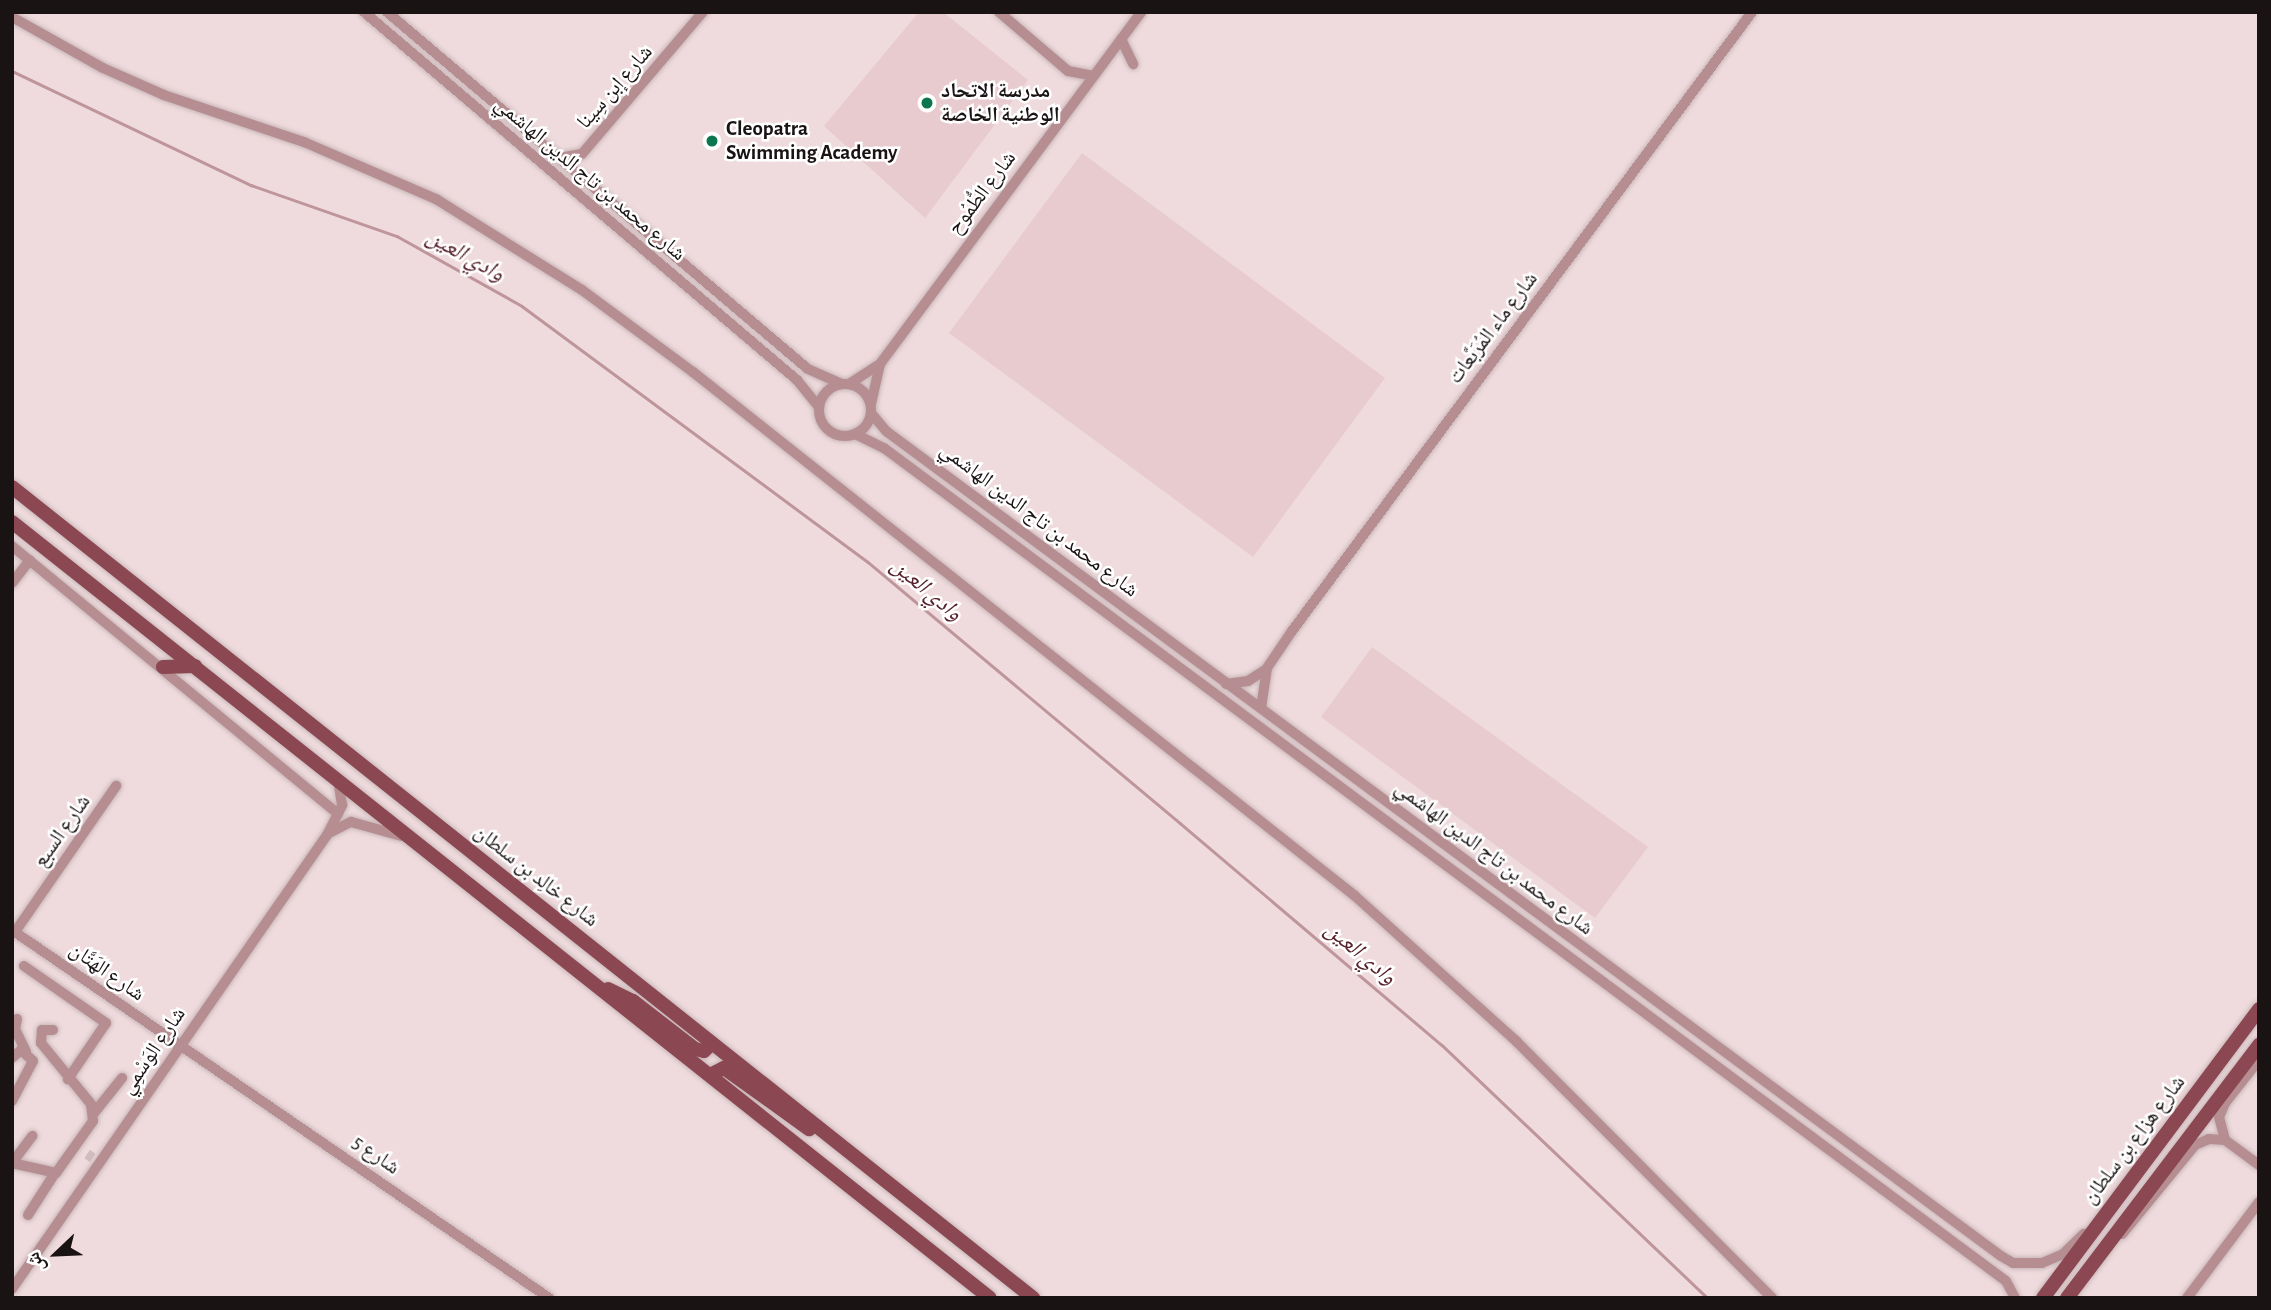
<!DOCTYPE html>
<meta charset="utf-8">
<style>
body{margin:0}
#map{position:relative;width:2271px;height:1310px;overflow:hidden;background:#efdbdd;font-family:"Alegreya Sans","Noto Naskh Arabic",sans-serif}
div>[style]{position:absolute}
.built>*{inset:0;background:#e8cbce}
.stream>*{height:2.5px;margin:-1.25px;padding:0 1.25px;transform-origin:1.25px;border-radius:1.25px;background:#be959a}
.minor-tunnel>*{height:10px;margin-top:-5px;transform-origin:0;background:repeating-linear-gradient(90deg,#cfbdbf 0 10px,transparent 0 15px)}
.roads{filter:drop-shadow(0 0 2px #c9b7b9) drop-shadow(0 0 2px #c9b7b9)}
.minor>*{height:10px;margin:-5px;padding:0 5px;transform-origin:5px;border-radius:5px;background:#b68e92}
.minor>.ring{margin:-5px;padding:0;box-sizing:content-box;background:none;border:10px solid #b68e92;border-radius:50%}
.major>*{height:14px;margin:-7px;padding:0 7px;transform-origin:7px;border-radius:7px;background:#8b4752}
.dots>*{width:19px;height:19px;translate:-50% -50%;box-sizing:border-box;border:4px solid #fff;border-radius:50%}
span{translate:-50% -50%;white-space:nowrap;text-align:center;line-height:1.15;-webkit-text-stroke:5px #fff;paint-order:stroke}
.street-label{font-size:21px;color:#1a1314}
.poi-label{font-size:21px;color:#1a1314;font-weight:700}
.left{translate:0 -50%;text-align:left}
.water-label{font-size:23px;color:#57222c;font-style:italic}
.frame{position:absolute;inset:0;border:14px solid #1a1314;pointer-events:none}
.north{position:absolute;left:21px;top:1219px;width:70px;height:70px;-webkit-text-stroke:5px #fff;paint-order:stroke;rotate:247deg;font-size:19px;font-weight:700;line-height:28px;text-align:center;color:#1a1314}
.north::after{content:'';display:block;margin:auto;width:24px;height:32px;background:#1a1314;clip-path:polygon(50% 0,100% 100%,50% 72%,0 100%)}
</style>
<div id="map">
<div class="built">
<div style="clip-path:polygon(919px 12px,943px 12px,1028px 80px,925px 218px,824px 126px)"></div>
<div style="clip-path:polygon(1082px 153px,1385px 378px,1253px 557px,949px 333px)"></div>
<div style="clip-path:polygon(1372px 647px,1648px 847px,1595px 918px,1321px 717px)"></div>
</div>
<div class="stream">
<div style="left:12px;top:71px;width:265px;rotate:25.5deg"></div>
<div style="left:251px;top:185px;width:155px;rotate:19.3deg"></div>
<div style="left:397px;top:236px;width:143px;rotate:29.2deg"></div>
<div style="left:522px;top:306px;width:430px;rotate:36.5deg"></div>
<div style="left:868px;top:562px;width:407px;rotate:39.9deg"></div>
<div style="left:1180px;top:823px;width:343px;rotate:40.3deg"></div>
<div style="left:1442px;top:1045px;width:367px;rotate:43.6deg"></div>
</div>
<div class="minor-tunnel">
<div style="left:87px;top:1154px;width:7px;rotate:34deg"></div>
</div>
<div class="roads">
<div class="minor">
<div style="left:364px;top:12px;width:568px;rotate:40.36deg"></div>
<div style="left:797px;top:380px;width:35px;rotate:51deg"></div>
<div style="left:387px;top:12px;width:552px;rotate:40.3deg"></div>
<div style="left:808px;top:369px;width:36px;rotate:24deg"></div>
<div style="left:999px;top:12px;width:91px;rotate:40.5deg"></div>
<div style="left:1068px;top:71px;width:26px;rotate:11deg"></div>
<div style="left:12px;top:17px;width:104px;rotate:29.3deg"></div>
<div style="left:103px;top:68px;width:67px;rotate:23.9deg"></div>
<div style="left:164px;top:95px;width:148px;rotate:18.6deg"></div>
<div style="left:304px;top:142px;width:144px;rotate:23.4deg"></div>
<div style="left:436px;top:199px;width:172px;rotate:31.9deg"></div>
<div style="left:582px;top:290px;width:138px;rotate:36.5deg"></div>
<div style="left:693px;top:372px;width:844px;rotate:38.36deg"></div>
<div style="left:1355px;top:896px;width:217px;rotate:42deg"></div>
<div style="left:1516px;top:1041px;width:363px;rotate:45.1deg"></div>
<div style="left:1121px;top:39px;width:28px;rotate:64deg"></div>
<div style="left:559px;top:158px;width:23px;rotate:-10deg"></div>
<div style="left:582px;top:154px;width:187px;rotate:-49.6deg"></div>
<div class="ring" style="left:819px;top:384px;width:42px;height:42px"></div>
<div style="left:849px;top:384px;width:37px;rotate:-33deg"></div>
<div style="left:871px;top:404px;width:41px;rotate:-77.3deg"></div>
<div style="left:880px;top:364px;width:438px;rotate:-53.4deg"></div>
<div style="left:871px;top:413px;width:23px;rotate:50deg"></div>
<div style="left:886px;top:431px;width:1387px;rotate:36.5deg"></div>
<div style="left:2001px;top:1256px;width:14px;rotate:30deg"></div>
<div style="left:2013px;top:1263px;width:29px"></div>
<div style="left:2042px;top:1263px;width:23px;rotate:-23deg"></div>
<div style="left:2063px;top:1254px;width:29px;rotate:-44deg"></div>
<div style="left:855px;top:434px;width:32px;rotate:26deg"></div>
<div style="left:884px;top:448px;width:1243px;rotate:36.59deg"></div>
<div style="left:1882px;top:1189px;width:154px;rotate:36.6deg"></div>
<div style="left:2006px;top:1281px;width:19px;rotate:62deg"></div>
<div style="left:12px;top:546px;width:422px;rotate:39.4deg"></div>
<div style="left:12px;top:583px;width:29px;rotate:-52deg"></div>
<div style="left:1226px;top:684px;width:22px;rotate:-8deg"></div>
<div style="left:1248px;top:681px;width:20px;rotate:-33deg"></div>
<div style="left:1261px;top:708px;width:40px;rotate:-81.5deg"></div>
<div style="left:1267px;top:668px;width:45px;rotate:-56deg"></div>
<div style="left:1292px;top:631px;width:771px;rotate:-53.38deg"></div>
<div style="left:329px;top:833px;width:25px;rotate:-27deg"></div>
<div style="left:351px;top:822px;width:53px;rotate:15.4deg"></div>
<div style="left:12px;top:930px;width:651px;rotate:34.42deg"></div>
<div style="left:15px;top:932px;width:178px;rotate:-55.3deg"></div>
<div style="left:24px;top:966px;width:100px;rotate:34.8deg"></div>
<div style="left:106px;top:1023px;width:68px;rotate:124.2deg"></div>
<div style="left:17px;top:1019px;width:10px;rotate:101deg"></div>
<div style="left:15px;top:1029px;width:25px;rotate:64deg"></div>
<div style="left:2259px;top:1060px;width:55px;rotate:128.3deg"></div>
<div style="left:2225px;top:1103px;width:15px;rotate:113deg"></div>
<div style="left:2219px;top:1117px;width:24px;rotate:75deg"></div>
<div style="left:2225px;top:1140px;width:42px;rotate:36.3deg"></div>
<div style="left:12px;top:1101px;width:45px;rotate:-62.3deg"></div>
<div style="left:33px;top:1061px;width:16px;rotate:-137deg"></div>
<div style="left:21px;top:1050px;width:11px;rotate:139deg"></div>
<div style="left:94px;top:1113px;width:45px;rotate:-51.3deg"></div>
<div style="left:12px;top:1163px;width:45px;rotate:12.8deg"></div>
<div style="left:56px;top:1173px;width:64px;rotate:-54.6deg"></div>
<div style="left:93px;top:1121px;width:17px;rotate:-97deg"></div>
<div style="left:91px;top:1104px;width:79px;rotate:-129.3deg"></div>
<div style="left:41px;top:1043px;width:13px;rotate:-86deg"></div>
<div style="left:42px;top:1030px;width:11px"></div>
<div style="left:12px;top:1163px;width:34px;rotate:-53deg"></div>
<div style="left:28px;top:1215px;width:50px;rotate:-57.3deg"></div>
<div style="left:2122px;top:1234px;width:115px;rotate:-50.6deg"></div>
<div style="left:2195px;top:1145px;width:15px;rotate:-23deg"></div>
<div style="left:2209px;top:1139px;width:16px;rotate:4deg"></div>
<div style="left:12px;top:1289px;width:553px;rotate:-55.25deg"></div>
<div style="left:327px;top:835px;width:34px;rotate:-63deg"></div>
<div style="left:342px;top:805px;width:25px;rotate:-99deg"></div>
<div style="left:2187px;top:1298px;width:120px;rotate:-53.1deg"></div>
</div>
<div class="major">
<div style="left:12px;top:487px;width:1304px;rotate:38.46deg"></div>
<div style="left:12px;top:522px;width:1248px;rotate:38.43deg"></div>
<div style="left:163px;top:667px;width:32px;rotate:-2deg"></div>
<div style="left:608px;top:989px;width:28px;rotate:26deg"></div>
<div style="left:633px;top:1001px;width:78px;rotate:37.7deg"></div>
<div style="left:695px;top:1049px;width:9px;rotate:13deg"></div>
<div style="left:704px;top:1051px;width:11px;rotate:-45deg"></div>
<div style="left:710px;top:1075px;width:16px;rotate:-27deg"></div>
<div style="left:724px;top:1068px;width:105px;rotate:35.7deg"></div>
<div style="left:2043px;top:1298px;width:361px;rotate:-53.2deg"></div>
<div style="left:2067px;top:1298px;width:318px;rotate:-52.8deg"></div>
</div>
</div>
<div class="dots">
<div style="left:927px;top:103px;background:#0b754f"></div>
<div style="left:712px;top:141px;background:#0b754f"></div>
</div>
<div class="street-label">
<span style="left:615px;top:87px;rotate:-49deg">شارع إبن سِينا</span>
<span style="left:590px;top:179px;rotate:40deg">شارع محمد بن تاج الدين الهاشمي</span>
<span style="left:982px;top:193px;rotate:-53deg">شارع الطُّمُوح</span>
<span style="left:1493px;top:328px;rotate:-53deg">شارع ماء المُرَبَّعات</span>
<span style="left:1039px;top:520px;rotate:37deg">شارع محمد بن تاج الدين الهاشمي</span>
<span style="left:62px;top:831px;rotate:-55deg">شارع السبع</span>
<span style="left:1494px;top:858px;rotate:37deg">شارع محمد بن تاج الدين الهاشمي</span>
<span style="left:536px;top:876px;rotate:38deg">شارع خالِد بن سلطان</span>
<span style="left:107px;top:972px;rotate:35deg">شارع الهَتَّان</span>
<span style="left:153px;top:1051px;rotate:-56deg">شارع الوَسْمِي</span>
<span style="left:2134px;top:1140px;rotate:-53deg">شارع هزاع بن سلطان</span>
<span style="left:376px;top:1155px;rotate:35deg">شارع 5</span>
</div>
<div class="poi-label">
<span class="left" style="left:941px;top:103px">مدرسة الاتحاد<br>الوطنية الخاصة</span>
<span class="left" style="left:726px;top:141px">Cleopatra<br>Swimming Academy</span>
</div>
<div class="water-label">
<span style="left:465px;top:256px;rotate:29deg">وادي العين</span>
<span style="left:926px;top:590px;rotate:40deg">وادي العين</span>
<span style="left:1360px;top:954px;rotate:40deg">وادي العين</span>
</div>
<div class="frame"></div>
<div class="north">ش</div>
</div>
